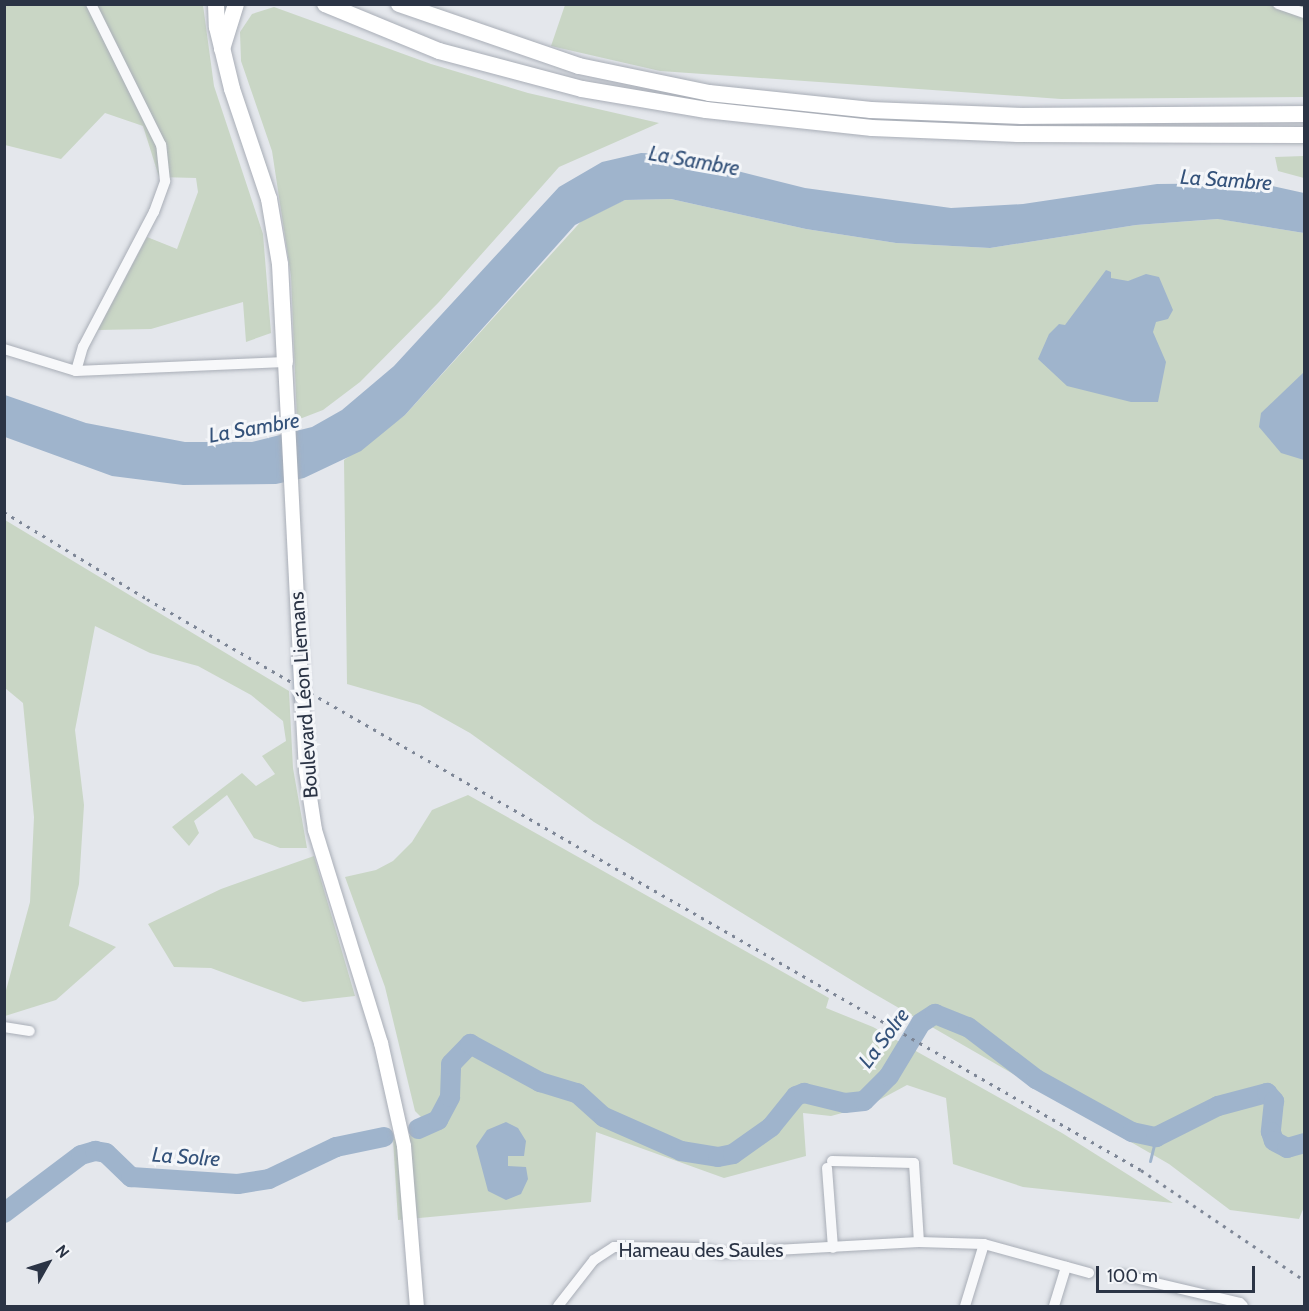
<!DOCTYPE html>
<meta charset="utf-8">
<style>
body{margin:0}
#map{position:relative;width:1309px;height:1311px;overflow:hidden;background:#e4e7ec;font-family:Cabin,sans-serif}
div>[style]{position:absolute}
.green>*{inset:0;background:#c9d6c5}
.water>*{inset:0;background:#9fb4cc}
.stream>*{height:3px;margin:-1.5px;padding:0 1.5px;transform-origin:1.5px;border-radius:1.5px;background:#9fb4cc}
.river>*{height:20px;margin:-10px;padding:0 10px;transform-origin:10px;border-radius:10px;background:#9fb4cc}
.roads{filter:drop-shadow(0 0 2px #a9aeb7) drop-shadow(0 0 2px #a9aeb7)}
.minor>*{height:10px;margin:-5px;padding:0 5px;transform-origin:5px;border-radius:5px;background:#f7f8fa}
.major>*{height:14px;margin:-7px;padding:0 7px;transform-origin:7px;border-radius:7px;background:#fff}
.highway>*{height:16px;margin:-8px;padding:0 8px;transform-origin:8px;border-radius:8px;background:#fff}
.rail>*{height:3px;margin-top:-1.5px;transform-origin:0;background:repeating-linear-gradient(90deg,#7d8696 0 3px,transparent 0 9px)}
.bridges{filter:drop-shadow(0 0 2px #a3abb8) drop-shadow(0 0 2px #a3abb8)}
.major-bridge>*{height:14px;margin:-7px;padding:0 7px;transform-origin:7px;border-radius:7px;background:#fff}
span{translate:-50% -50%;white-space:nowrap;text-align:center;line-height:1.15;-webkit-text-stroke:6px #f4f6f9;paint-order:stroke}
.street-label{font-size:20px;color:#2b3445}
.water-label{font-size:21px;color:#34527a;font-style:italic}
.frame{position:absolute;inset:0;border:6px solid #2b3445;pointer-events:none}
.north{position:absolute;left:18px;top:1233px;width:60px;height:60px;-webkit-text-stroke:4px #f4f6f9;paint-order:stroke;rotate:51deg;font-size:16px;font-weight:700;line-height:24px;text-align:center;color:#2b3445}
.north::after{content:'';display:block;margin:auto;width:21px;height:27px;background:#2b3445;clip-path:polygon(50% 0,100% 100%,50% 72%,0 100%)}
.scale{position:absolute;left:1096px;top:1266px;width:159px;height:27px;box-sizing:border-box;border:3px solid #2b3445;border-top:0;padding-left:8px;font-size:18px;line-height:21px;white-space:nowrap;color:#2b3445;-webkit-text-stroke:4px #f4f6f9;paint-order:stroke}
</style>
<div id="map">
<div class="green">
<div style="clip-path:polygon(4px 5px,203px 5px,214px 86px,263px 234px,271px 333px,246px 342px,243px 302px,151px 329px,98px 330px,147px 237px,177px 249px,198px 192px,196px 178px,159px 177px,143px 126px,105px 113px,61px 159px,5px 145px)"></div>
<div style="clip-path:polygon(565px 5px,1304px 5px,1304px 97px,1061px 99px,660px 71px,551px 46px)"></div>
<div style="clip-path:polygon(274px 7px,431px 64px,528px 93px,659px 123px,559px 167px,439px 302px,360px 382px,323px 410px,297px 420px,291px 276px,272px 151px,241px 61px,240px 32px,252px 14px)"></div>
<div style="clip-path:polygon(1304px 156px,1304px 178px,1278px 171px,1275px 157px)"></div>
<div style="clip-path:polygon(671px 199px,806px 229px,896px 243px,990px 248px,1136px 225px,1219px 219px,1304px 233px,1304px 1207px,1299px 1219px,1230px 1210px,1169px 1164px,866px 989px,594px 822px,470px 733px,420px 705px,347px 684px,344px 460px,405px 415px,586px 216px,625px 200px)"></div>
<div style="clip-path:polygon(5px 520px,289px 691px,293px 768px,307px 848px,280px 848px,254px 838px,227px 795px,194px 821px,199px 833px,189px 846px,172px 827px,242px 773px,256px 786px,275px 774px,262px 756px,286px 741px,283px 721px,251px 695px,198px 666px,150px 653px,95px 626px,75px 730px,84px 805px,79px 884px,69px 926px,116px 947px,56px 1000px,5px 1016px,5px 994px,30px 902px,34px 817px,23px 703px,5px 688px)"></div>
<div style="clip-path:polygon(468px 795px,829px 998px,826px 1008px,873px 1027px,1062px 1133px,1173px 1203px,1023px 1187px,953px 1164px,946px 1098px,907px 1085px,868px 1106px,831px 1116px,803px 1113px,806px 1156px,724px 1178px,596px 1132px,591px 1202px,398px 1220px,393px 1139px,434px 1130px,415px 1111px,385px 987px,345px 877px,376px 870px,393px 861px,412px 842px,432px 810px)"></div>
<div style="clip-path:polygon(314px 856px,355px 996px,303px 1002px,211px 968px,174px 967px,148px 924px,221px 889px)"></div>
</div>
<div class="water">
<div style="clip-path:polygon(641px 153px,670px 154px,805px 188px,951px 208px,1023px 204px,1157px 184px,1258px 183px,1304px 193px,1304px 233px,1218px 219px,1136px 225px,990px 248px,896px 243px,806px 229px,671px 199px,625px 200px,575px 225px,405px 415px,361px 451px,304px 478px,276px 484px,183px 485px,112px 476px,5px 437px,5px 395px,86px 423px,185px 442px,252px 442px,312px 427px,342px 410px,394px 366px,559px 187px,602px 162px)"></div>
<div style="clip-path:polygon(1106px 270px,1111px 272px,1111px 278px,1128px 281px,1146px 274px,1159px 277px,1173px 310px,1168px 319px,1156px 322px,1153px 332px,1166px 362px,1158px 402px,1131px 402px,1067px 386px,1038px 359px,1049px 334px,1059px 324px,1065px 325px)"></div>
<div style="clip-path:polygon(1304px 372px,1304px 460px,1281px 453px,1259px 427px,1261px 413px)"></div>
<div style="clip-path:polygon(506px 1122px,518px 1128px,526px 1141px,524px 1156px,508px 1156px,508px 1166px,526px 1167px,528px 1179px,521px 1194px,506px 1200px,488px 1191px,476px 1146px,487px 1130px)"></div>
</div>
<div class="stream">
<div style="left:1150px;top:1161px;width:25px;rotate:-76deg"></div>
</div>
<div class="river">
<div style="left:418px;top:1129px;width:22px;rotate:-24deg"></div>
<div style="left:438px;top:1120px;width:26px;rotate:-62deg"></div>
<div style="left:450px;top:1097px;width:33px;rotate:-88deg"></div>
<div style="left:451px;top:1064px;width:28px;rotate:-46deg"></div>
<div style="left:470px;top:1044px;width:80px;rotate:28.5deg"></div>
<div style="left:540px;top:1082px;width:39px;rotate:17deg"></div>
<div style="left:577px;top:1093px;width:36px;rotate:42deg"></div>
<div style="left:604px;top:1117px;width:84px;rotate:23.8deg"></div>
<div style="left:681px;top:1151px;width:37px;rotate:9deg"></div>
<div style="left:718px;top:1157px;width:15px;rotate:-11deg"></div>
<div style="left:733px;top:1154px;width:47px;rotate:-35.4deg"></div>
<div style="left:771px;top:1127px;width:40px;rotate:-51deg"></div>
<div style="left:796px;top:1096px;width:9px;rotate:-21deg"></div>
<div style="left:804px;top:1093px;width:42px;rotate:13.7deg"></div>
<div style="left:845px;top:1103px;width:19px;rotate:-6deg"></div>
<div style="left:864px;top:1101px;width:35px;rotate:-45deg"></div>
<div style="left:889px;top:1076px;width:62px;rotate:-58.9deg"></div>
<div style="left:921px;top:1023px;width:17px;rotate:-33deg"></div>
<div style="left:935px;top:1014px;width:35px;rotate:22deg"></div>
<div style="left:968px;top:1027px;width:86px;rotate:37.4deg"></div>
<div style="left:1036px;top:1079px;width:110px;rotate:28.9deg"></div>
<div style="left:1132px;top:1132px;width:25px;rotate:12deg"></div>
<div style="left:1156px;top:1137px;width:69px;rotate:-26.6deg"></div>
<div style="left:1218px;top:1106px;width:51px;rotate:-14.9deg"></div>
<div style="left:1267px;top:1093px;width:11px;rotate:49deg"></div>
<div style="left:1274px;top:1101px;width:31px;rotate:96deg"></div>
<div style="left:1271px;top:1132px;width:9px;rotate:72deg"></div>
<div style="left:1274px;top:1141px;width:15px;rotate:28deg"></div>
<div style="left:1287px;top:1148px;width:18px;rotate:-16deg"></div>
<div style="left:4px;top:1213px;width:96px;rotate:-37deg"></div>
<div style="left:81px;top:1155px;width:15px;rotate:-16deg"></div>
<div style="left:95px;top:1151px;width:11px;rotate:10deg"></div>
<div style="left:106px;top:1153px;width:35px;rotate:44deg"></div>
<div style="left:131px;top:1177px;width:107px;rotate:3.7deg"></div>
<div style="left:238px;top:1184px;width:31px;rotate:-9deg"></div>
<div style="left:269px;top:1179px;width:74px;rotate:-25.5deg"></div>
<div style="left:336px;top:1147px;width:49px;rotate:-11.8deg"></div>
</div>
<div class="roads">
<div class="minor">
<div style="left:1278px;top:4px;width:28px;rotate:19deg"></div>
<div style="left:4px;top:349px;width:75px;rotate:17deg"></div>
<div style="left:76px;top:371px;width:209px;rotate:-2.5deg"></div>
<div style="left:76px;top:371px;width:25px;rotate:-74deg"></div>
<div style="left:83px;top:347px;width:153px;rotate:-62.3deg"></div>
<div style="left:154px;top:212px;width:33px;rotate:-70deg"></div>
<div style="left:165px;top:181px;width:36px;rotate:-96deg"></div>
<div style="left:161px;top:145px;width:157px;rotate:-116.4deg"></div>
<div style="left:4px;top:1027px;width:26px;rotate:9deg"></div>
<div style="left:832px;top:1161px;width:82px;rotate:1.4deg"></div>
<div style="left:914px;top:1163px;width:79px;rotate:86.4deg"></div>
<div style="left:827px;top:1168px;width:80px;rotate:85.7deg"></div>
<div style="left:984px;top:1244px;width:109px;rotate:15.4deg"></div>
<div style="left:1122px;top:1275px;width:121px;rotate:13.3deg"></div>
<div style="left:1240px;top:1303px;width:4px;rotate:45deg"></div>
<div style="left:558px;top:1306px;width:58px;rotate:-52deg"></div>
<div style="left:594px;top:1260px;width:24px;rotate:-33deg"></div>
<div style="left:614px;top:1247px;width:84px;rotate:0.7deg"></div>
<div style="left:698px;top:1248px;width:25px;rotate:12deg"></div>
<div style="left:722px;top:1253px;width:197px;rotate:-3.2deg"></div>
<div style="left:919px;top:1242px;width:65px;rotate:1.8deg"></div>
<div style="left:984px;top:1244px;width:65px;rotate:107deg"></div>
<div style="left:1054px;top:1306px;width:41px;rotate:-72.9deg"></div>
</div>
<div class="major">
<div style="left:285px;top:362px;width:301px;rotate:87.1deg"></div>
<div style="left:302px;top:697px;width:74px;rotate:86.9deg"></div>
<div style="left:306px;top:771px;width:60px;rotate:81.3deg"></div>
<div style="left:315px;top:830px;width:223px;rotate:72.8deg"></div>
<div style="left:381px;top:1043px;width:106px;rotate:77.4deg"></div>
<div style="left:404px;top:1146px;width:161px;rotate:85.4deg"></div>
</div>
<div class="highway">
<div style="left:216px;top:4px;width:23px;rotate:88deg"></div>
<div style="left:217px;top:27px;width:64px;rotate:76.4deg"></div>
<div style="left:232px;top:89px;width:116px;rotate:71.4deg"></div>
<div style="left:269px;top:199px;width:66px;rotate:80.4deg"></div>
<div style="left:280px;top:264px;width:98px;rotate:87.1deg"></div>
<div style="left:325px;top:4px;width:123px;rotate:22.4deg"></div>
<div style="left:439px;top:51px;width:148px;rotate:14.9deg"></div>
<div style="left:582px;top:89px;width:126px;rotate:9.6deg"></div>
<div style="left:706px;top:110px;width:167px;rotate:6.2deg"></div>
<div style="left:872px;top:128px;width:146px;rotate:2.4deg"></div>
<div style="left:1018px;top:134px;width:286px;rotate:0.2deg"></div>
<div style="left:399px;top:4px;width:190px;rotate:19deg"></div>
<div style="left:579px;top:66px;width:133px;rotate:11.7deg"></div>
<div style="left:709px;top:93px;width:163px;rotate:6deg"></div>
<div style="left:871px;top:110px;width:151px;rotate:2.3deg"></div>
<div style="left:1022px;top:116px;width:282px;rotate:-0.4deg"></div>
<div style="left:222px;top:49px;width:47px;rotate:-72.7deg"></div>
</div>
</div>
<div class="rail">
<div style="left:4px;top:512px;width:167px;rotate:31.3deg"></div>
<div style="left:147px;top:599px;width:1146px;rotate:29.88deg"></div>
<div style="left:1141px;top:1170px;width:197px;rotate:34deg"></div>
</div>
<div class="bridges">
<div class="major-bridge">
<div style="left:300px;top:663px;width:34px;rotate:87deg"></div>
</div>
</div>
<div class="street-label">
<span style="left:304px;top:695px;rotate:-94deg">Boulevard Léon Liemans</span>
<span style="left:701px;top:1250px">Hameau des Saules</span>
</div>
<div class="water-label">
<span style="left:694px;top:161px;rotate:10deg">La Sambre</span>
<span style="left:1226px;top:180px;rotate:4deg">La Sambre</span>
<span style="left:254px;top:428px;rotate:-10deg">La Sambre</span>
<span style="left:884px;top:1038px;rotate:-53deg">La Solre</span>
<span style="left:186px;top:1157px;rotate:4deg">La Solre</span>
</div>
<div class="frame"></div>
<div class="north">N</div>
<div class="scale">100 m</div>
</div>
